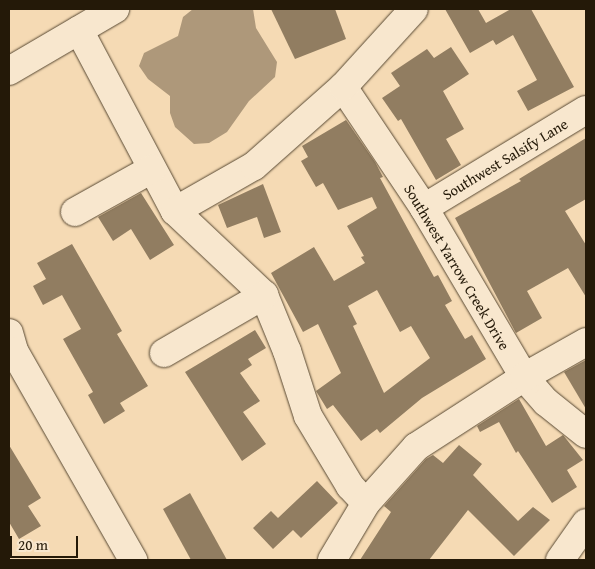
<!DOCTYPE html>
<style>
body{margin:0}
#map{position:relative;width:595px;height:569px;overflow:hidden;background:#f5dab4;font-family:"Gentium Book Plus",serif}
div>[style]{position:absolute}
.water>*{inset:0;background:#ae987a}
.building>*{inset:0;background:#917d61}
.roads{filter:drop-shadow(0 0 1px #584933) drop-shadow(0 0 1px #584933)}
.minor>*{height:28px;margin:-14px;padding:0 14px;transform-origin:14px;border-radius:14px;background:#f8e7ce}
span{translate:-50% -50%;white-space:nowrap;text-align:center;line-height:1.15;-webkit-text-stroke:4px #f8e7ce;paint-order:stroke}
.street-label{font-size:15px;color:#241908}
.frame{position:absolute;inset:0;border:10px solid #241908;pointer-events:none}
.scale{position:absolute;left:10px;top:536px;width:68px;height:22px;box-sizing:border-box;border:2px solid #241908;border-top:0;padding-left:6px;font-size:15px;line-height:18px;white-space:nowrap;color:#241908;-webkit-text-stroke:4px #f8e7ce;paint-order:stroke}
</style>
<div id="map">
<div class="water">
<div style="clip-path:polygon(193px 9px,253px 9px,256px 28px,277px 62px,275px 77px,249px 101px,227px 132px,209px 143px,194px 144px,175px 127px,170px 113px,170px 96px,148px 79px,139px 66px,144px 53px,178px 36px,183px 17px)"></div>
</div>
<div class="building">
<div style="clip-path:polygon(271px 9px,335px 9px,346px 39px,295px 59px)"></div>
<div style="clip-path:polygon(445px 9px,478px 9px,486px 23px,511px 9px,531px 9px,574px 87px,528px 111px,517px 91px,537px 80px,513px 35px,496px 45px,493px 40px,470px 53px)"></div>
<div style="clip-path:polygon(451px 47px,469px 74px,443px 91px,464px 129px,446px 139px,461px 165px,436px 180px,401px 119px,398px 121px,382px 98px,400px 86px,391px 73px,427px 49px,434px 58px)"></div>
<div style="clip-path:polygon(evenodd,346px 120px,375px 162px,383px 177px,380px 178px,434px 277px,438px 275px,452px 301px,445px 305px,465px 339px,472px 335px,486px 359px,422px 398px,380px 433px,377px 429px,361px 441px,333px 405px,327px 409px,316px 391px,341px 373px,318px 324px,303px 332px,271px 273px,314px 247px,334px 281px,365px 263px,361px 257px,364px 256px,347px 226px,377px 208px,372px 197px,338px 210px,323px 183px,316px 187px,301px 161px,308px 157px,302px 146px,346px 120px,377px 290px,400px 332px,411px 326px,430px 358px,384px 393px,353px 326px,357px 324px,348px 306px,377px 290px)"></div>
<div style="clip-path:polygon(586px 138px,586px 199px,565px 211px,586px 245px,586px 297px,568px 268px,527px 291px,542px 318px,516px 333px,455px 218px,521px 181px,519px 179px)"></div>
<div style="clip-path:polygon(263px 184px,281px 232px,264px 238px,257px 217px,227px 228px,218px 205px)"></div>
<div style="clip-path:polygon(141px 193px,174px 245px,150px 260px,131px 229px,113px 241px,98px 217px)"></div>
<div style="clip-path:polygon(72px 244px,122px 331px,117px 334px,148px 386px,120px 403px,125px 411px,104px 424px,88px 395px,93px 392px,63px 339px,81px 329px,62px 295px,43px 305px,33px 286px,46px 279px,37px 263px)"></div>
<div style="clip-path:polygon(255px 330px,266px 348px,248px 359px,252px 365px,240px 373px,260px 401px,243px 412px,266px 444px,242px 461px,185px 372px)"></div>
<div style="clip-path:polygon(586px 360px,586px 409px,564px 372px)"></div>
<div style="clip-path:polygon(519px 399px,546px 446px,563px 435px,583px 460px,567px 470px,577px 487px,552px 503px,518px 451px,516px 453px,499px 422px,480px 432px,477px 426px)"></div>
<div style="clip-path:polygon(9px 445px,41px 498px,28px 506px,41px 526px,19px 539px,9px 522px)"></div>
<div style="clip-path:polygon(459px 445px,482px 464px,473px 475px,518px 521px,533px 507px,550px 520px,514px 556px,468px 510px,429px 560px,360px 560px,391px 512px,384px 506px,426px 459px,433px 455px,443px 463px)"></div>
<div style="clip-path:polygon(317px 481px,338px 503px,301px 538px,293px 530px,273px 549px,253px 528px,271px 511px,278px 518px)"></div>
<div style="clip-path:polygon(190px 493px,227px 560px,191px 560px,163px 509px)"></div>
</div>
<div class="roads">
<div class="minor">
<div style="left:79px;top:30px;width:205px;rotate:62.1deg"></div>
<div style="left:175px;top:211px;width:122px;rotate:43.3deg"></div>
<div style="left:264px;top:295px;width:61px;rotate:67.7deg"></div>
<div style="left:287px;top:351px;width:68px;rotate:72.1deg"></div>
<div style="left:308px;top:416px;width:82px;rotate:59deg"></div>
<div style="left:350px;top:486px;width:23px;rotate:47deg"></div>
<div style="left:9px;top:71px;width:123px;rotate:-30.3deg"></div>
<div style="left:343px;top:87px;width:146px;rotate:56.2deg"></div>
<div style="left:424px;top:208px;width:196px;rotate:59.4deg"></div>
<div style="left:524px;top:377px;width:33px;rotate:49deg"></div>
<div style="left:546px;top:402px;width:51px;rotate:38.7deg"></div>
<div style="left:424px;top:208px;width:189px;rotate:-31.2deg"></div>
<div style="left:175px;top:211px;width:91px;rotate:-29.7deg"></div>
<div style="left:254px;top:166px;width:119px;rotate:-41.6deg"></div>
<div style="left:343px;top:87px;width:105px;rotate:-47.7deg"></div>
<div style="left:75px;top:212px;width:88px;rotate:-29.2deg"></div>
<div style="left:9px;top:333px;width:19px;rotate:74deg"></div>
<div style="left:14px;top:351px;width:241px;rotate:60.3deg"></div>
<div style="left:164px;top:353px;width:116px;rotate:-30.1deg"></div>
<div style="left:332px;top:560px;width:66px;rotate:-59.2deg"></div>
<div style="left:366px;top:503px;width:75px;rotate:-48.2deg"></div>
<div style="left:416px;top:447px;width:129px;rotate:-32.9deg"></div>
<div style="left:524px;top:377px;width:71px;rotate:-29.4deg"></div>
<div style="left:560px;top:560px;width:45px;rotate:-54.9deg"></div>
</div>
</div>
<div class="street-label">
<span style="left:505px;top:159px;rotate:-31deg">Southwest Salsify Lane</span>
<span style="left:457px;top:267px;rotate:59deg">Southwest Yarrow Creek Drive</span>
</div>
<div class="frame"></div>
<div class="scale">20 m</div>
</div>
